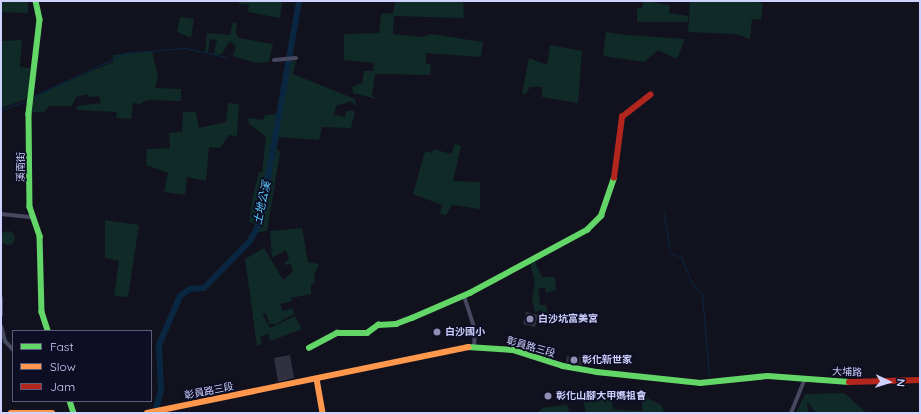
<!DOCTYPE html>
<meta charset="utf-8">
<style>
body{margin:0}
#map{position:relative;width:921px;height:414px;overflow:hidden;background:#12121e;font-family:Quicksand,"Noto Sans TC",sans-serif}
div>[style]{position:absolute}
.green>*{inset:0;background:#0f2a27}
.round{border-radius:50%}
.stream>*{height:1px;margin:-0.5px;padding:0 0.5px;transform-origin:0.5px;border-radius:0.5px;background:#0a2742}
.river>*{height:6px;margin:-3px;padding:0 3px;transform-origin:3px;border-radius:3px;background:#0a2742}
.building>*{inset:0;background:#303040}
.street>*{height:4px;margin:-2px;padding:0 2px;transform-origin:2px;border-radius:2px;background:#46485f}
.fast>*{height:5.5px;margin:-2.75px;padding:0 2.75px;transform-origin:2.75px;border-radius:2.75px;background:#63d668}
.slow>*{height:5.5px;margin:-2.75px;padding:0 2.75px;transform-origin:2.75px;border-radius:2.75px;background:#ff974d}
.jam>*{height:5.5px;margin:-2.75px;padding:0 2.75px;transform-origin:2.75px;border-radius:2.75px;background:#b3261e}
.dots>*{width:11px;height:11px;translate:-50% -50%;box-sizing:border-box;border:2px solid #0d0d23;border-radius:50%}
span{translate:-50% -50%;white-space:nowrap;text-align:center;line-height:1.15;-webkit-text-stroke:3.5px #0d0d23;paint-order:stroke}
.street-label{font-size:10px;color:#cfd1ff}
.poi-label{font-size:10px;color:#cfd1ff;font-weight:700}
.left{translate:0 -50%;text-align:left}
.water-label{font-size:11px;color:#5dceff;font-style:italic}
.frame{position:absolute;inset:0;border:2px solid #cfd1ff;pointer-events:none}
.legend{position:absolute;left:12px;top:330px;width:140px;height:72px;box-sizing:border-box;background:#0d0d23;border:1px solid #5b5b7b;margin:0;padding:5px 7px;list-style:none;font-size:12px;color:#cfd1ff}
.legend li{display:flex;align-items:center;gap:8px;height:20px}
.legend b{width:20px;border:1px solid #5b5b7b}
.north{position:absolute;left:869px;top:362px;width:40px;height:40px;-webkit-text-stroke:3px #0d0d23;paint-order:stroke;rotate:94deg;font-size:11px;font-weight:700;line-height:16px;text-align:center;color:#cfd1ff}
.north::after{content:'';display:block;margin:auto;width:14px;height:18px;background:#cfd1ff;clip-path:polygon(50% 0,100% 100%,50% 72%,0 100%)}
</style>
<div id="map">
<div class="green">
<div style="clip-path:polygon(1px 1px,28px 1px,28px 13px,1px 12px)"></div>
<div style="clip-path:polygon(239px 1px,282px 2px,280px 18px,248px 12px,249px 5px,239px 4px)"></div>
<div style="clip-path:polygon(395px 1px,463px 1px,464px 18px,394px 16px,393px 34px,423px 37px,431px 34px,483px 42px,481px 57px,426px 53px,426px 64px,431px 64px,430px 75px,375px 74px,372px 96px,377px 99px,353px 93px,352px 87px,362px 83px,364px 71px,373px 71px,374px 63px,344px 60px,344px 34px,379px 33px,381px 14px,393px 13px)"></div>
<div style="clip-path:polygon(643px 1px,670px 5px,669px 13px,688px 16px,688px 22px,637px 22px,637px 9px,643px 7px)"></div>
<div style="clip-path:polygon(690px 1px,756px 1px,763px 4px,761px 20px,752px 19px,750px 39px,736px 34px,688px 32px)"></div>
<div style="clip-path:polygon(180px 17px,194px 19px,191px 38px,177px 32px)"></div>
<div style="clip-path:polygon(233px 22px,237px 23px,236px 34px,239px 38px,273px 44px,269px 62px,256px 63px,233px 56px,236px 46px,230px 41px,221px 55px,214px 54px,217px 40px,210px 39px,208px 53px,205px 52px,207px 33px,230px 35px)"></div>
<div style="clip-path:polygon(606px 32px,627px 35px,685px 39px,677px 59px,658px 50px,644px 62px,603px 56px)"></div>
<div style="clip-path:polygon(22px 40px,20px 67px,30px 68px,29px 92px,26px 99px,1px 108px,1px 41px)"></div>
<div style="clip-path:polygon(550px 45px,582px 51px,578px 103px,542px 97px,542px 87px,530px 87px,526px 94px,522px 94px,529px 58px,547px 65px)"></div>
<div style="clip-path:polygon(152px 51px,158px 77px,155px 88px,181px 89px,181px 101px,148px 100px,140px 104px,133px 103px,131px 119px,116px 118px,117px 112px,77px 110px,77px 106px,101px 103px,99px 96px,89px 97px,88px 94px,76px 97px,72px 106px,49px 106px,44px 112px,31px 112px,34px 96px,113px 62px,113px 55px)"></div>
<div style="clip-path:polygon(291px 61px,296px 61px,293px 74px,355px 99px,356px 106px,351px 101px,336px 106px,334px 115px,345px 117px,346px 111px,355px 111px,351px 128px,322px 127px,319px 140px,279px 137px,277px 148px,280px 153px,267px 231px,252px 233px,255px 224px,249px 222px,253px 196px,259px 172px,262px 172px,266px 137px,249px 124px,248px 118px,263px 120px,265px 115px,279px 114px)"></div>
<div style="clip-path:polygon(228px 103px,239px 104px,237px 136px,229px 135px,220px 148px,209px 147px,206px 181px,187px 177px,185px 195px,164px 192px,168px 173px,146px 165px,147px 149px,170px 148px,169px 133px,182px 132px,183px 112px,196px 112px,199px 128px,226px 122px)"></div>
<div style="clip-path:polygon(455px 144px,461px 146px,453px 181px,480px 182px,480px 209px,452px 205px,446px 215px,440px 214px,442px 205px,413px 194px,425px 151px,432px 153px,433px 149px,451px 154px)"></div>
<div style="clip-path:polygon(105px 220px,139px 225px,128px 297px,114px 296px,119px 261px,105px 258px)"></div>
<div style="clip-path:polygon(302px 228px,308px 262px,319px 264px,314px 275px,315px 283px,311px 284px,311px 294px,291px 298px,292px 301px,280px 304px,283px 311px,293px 308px,294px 314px,276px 324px,269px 324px,266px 313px,262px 314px,270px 328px,295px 316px,302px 329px,270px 341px,268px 334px,260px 337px,262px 344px,257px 346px,245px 259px,264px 248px,283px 280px,293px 271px,291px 264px,284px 265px,289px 258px,286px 250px,272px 258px,270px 231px)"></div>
<div class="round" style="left:1px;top:231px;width:14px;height:14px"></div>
<div style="clip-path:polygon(534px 260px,542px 277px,555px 277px,556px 290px,546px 293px,545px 287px,538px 289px,540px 305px,546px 305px,548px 314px,543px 315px,541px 310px,535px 312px,532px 300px,535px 282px,530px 262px)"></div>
<div style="clip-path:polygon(581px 391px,611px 394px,613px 409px,619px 410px,642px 411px,642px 395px,661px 405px,665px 413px,586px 413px)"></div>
<div style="clip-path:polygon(844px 393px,867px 413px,816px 413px,807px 401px,808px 413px,796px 413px,805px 394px)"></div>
<div style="clip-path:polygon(567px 405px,570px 413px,538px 413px,542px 408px)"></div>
</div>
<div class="stream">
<div style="left:34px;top:96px;width:102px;rotate:-25.1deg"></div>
<div style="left:126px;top:53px;width:59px;rotate:-4.8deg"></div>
<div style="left:185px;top:48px;width:42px;rotate:12.4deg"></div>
<div style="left:1px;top:110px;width:29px;rotate:-20deg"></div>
<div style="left:664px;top:213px;width:40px;rotate:81.5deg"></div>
<div style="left:670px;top:253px;width:12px;rotate:20deg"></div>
<div style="left:681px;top:257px;width:27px;rotate:68deg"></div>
<div style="left:691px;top:282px;width:16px;rotate:47deg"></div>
<div style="left:702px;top:294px;width:82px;rotate:85.1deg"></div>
</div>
<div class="river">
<div style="left:155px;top:413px;width:23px;rotate:-75deg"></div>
<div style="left:161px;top:391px;width:46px;rotate:-92.5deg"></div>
<div style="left:159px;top:345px;width:53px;rotate:-66.8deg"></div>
<div style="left:180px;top:296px;width:12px;rotate:-35deg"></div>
<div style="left:190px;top:289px;width:14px;rotate:-4deg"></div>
<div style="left:204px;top:288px;width:64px;rotate:-45.6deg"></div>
<div style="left:249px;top:242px;width:22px;rotate:-60deg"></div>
<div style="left:260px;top:223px;width:225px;rotate:-80deg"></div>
</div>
<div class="building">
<div style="clip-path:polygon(526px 312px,538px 315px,535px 327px,523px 324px)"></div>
<div style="clip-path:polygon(290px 355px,294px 378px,278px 382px,274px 358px)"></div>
<div style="clip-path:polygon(567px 356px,583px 357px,582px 365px,566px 362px)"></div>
</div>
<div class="street">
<div style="left:274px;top:60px;width:22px;rotate:-5deg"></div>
<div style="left:1px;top:214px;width:31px;rotate:6deg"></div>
<div style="left:464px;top:296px;width:35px;rotate:72deg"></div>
<div style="left:475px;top:329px;width:17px;rotate:93deg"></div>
<div style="left:1px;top:298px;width:17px;rotate:90deg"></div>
<div style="left:1px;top:326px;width:16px;rotate:75deg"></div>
<div style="left:5px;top:341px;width:12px;rotate:48deg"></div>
<div style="left:791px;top:413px;width:37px;rotate:-68deg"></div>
</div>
<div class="fast">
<div style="left:36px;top:1px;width:19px;rotate:78deg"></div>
<div style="left:40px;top:20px;width:95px;rotate:96.7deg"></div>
<div style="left:29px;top:114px;width:93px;rotate:89.4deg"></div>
<div style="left:30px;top:207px;width:31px;rotate:71deg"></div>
<div style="left:40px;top:236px;width:76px;rotate:88.5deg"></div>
<div style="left:42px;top:312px;width:20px;rotate:72deg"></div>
<div style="left:468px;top:347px;width:45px;rotate:3.8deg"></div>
<div style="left:513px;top:350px;width:52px;rotate:17.7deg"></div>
<div style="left:563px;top:366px;width:35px;rotate:10deg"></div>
<div style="left:597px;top:372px;width:104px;rotate:6.1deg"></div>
<div style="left:700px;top:383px;width:68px;rotate:-5.9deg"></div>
<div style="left:768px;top:376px;width:81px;rotate:4.2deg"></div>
<div style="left:309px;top:348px;width:32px;rotate:-28deg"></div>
<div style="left:337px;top:333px;width:30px"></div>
<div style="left:367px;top:333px;width:14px;rotate:-36deg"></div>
<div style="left:378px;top:325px;width:18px;rotate:-3deg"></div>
<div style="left:396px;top:324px;width:17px;rotate:-21deg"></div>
<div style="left:412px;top:318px;width:63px;rotate:-23.3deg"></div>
<div style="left:470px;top:293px;width:133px;rotate:-28.3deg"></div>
<div style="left:587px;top:230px;width:20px;rotate:-45deg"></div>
<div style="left:601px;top:216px;width:40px;rotate:-71.1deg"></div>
<div style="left:70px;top:401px;width:13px;rotate:72deg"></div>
</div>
<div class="slow">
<div style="left:317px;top:379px;width:35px;rotate:80deg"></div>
<div style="left:11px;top:413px;width:41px"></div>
<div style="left:147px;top:413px;width:328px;rotate:-11.6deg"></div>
</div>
<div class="jam">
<div style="left:614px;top:178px;width:62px;rotate:-82.5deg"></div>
<div style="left:622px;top:117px;width:36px;rotate:-38deg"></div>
<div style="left:849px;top:382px;width:71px;rotate:-1.6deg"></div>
</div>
<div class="dots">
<div style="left:530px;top:319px;background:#8d8eb0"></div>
<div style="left:437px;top:332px;background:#8d8eb0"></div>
<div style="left:574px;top:360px;background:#8d8eb0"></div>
<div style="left:548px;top:396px;background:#8d8eb0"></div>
</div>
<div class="street-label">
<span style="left:21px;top:167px;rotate:-90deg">溪南街</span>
<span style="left:531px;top:347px;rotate:16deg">彰員路三段</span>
<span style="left:847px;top:372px;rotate:2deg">大埔路</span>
<span style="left:209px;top:391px;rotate:-11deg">彰員路三段</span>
</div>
<div class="poi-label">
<span class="left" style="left:538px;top:319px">白沙坑富美宮</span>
<span class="left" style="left:445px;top:332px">白沙國小</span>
<span class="left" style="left:582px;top:360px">彰化新世家</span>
<span class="left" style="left:556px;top:396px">彰化山腳大甲媽祖會</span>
</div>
<div class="water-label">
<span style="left:262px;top:203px;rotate:-77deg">土地公溪</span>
</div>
<div class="frame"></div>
<ul class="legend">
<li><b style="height:5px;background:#63d668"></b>Fast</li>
<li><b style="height:5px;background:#ff974d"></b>Slow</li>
<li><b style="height:5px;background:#b3261e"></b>Jam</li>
</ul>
<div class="north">N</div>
</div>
